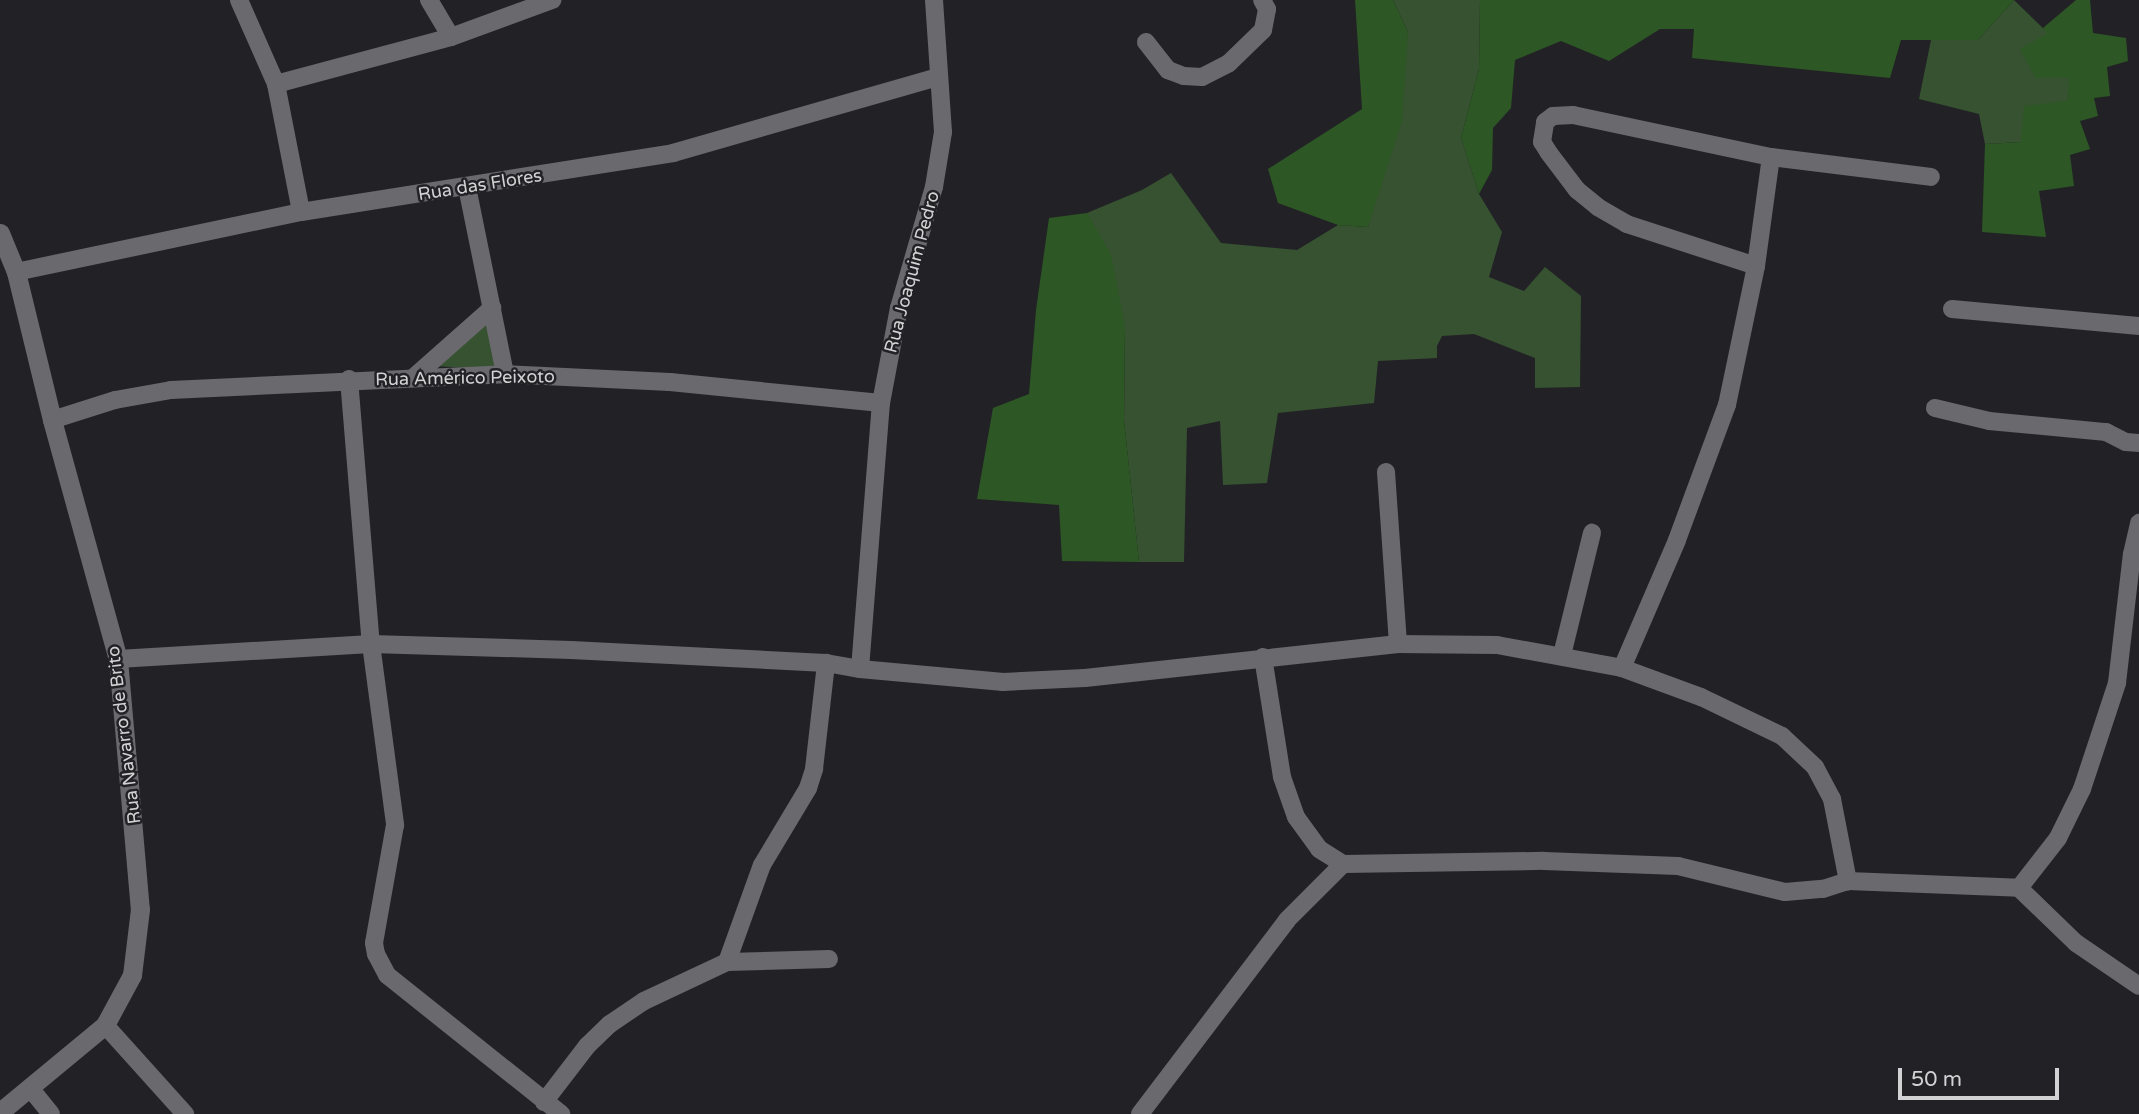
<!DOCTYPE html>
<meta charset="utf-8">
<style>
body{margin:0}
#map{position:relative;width:2139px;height:1114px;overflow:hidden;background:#222226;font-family:"Varela Round",sans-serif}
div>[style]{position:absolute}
.green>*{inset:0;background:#365230}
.forest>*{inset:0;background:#2d5724}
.minor>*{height:18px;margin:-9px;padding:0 9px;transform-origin:9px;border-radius:9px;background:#69696e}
.secondary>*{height:19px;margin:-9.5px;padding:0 9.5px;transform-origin:9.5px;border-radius:9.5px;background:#69696e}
span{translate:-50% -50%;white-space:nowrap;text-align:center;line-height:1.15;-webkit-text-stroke:5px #222226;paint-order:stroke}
.street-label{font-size:18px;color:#d2d2d4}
.scale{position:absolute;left:1898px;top:1068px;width:161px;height:32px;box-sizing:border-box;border:4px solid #d2d2d4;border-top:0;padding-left:9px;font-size:21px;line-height:24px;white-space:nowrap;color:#d2d2d4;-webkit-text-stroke:5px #222226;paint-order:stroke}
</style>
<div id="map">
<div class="green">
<div style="clip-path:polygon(1393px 0,1480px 0,1479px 69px,1461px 138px,1479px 194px,1502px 232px,1489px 277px,1524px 291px,1545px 267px,1581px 296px,1580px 387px,1535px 388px,1535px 358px,1474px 334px,1442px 336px,1437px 346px,1437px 358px,1378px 361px,1374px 403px,1278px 413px,1267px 483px,1223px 485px,1220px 421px,1187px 428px,1184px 562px,1139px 562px,1124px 420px,1125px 327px,1087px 213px,1142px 190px,1171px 173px,1221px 243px,1297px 250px,1338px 225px,1368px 227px,1408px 32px)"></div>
<div style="clip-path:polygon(2014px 0,2048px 33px,2070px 78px,2068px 102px,2021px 142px,1985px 144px,1979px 114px,1919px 99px,1931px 40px,1978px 40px)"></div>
<div style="clip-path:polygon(490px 322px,501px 370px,434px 366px)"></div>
</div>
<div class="forest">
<div style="clip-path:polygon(1355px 0,1393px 0,1408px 32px,1402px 121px,1368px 227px,1338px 225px,1278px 203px,1268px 169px,1362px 109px)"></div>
<div style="clip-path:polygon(1480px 0,2014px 0,1978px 40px,1901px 40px,1890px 78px,1692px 58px,1694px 29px,1660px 29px,1609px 61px,1561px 41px,1515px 60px,1511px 108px,1493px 128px,1492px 170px,1479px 194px,1461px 138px,1479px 69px)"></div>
<div style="clip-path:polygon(2076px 0,2090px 0,2093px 33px,2126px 38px,2128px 61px,2107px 67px,2110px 96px,2094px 98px,2098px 116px,2080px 121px,2090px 149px,2070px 155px,2074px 186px,2039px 191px,2046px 237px,1982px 232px,1985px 144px,2021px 142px,2024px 106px,2068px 101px,2069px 78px,2036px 78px,2020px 49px,2047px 34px,2043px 28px)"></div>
<div style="clip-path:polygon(1087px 213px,1111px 255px,1125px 327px,1124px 420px,1139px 562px,1062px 561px,1059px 505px,977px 499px,993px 408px,1029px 394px,1036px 310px,1049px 218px)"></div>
</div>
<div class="minor">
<div style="left:239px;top:0;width:92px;rotate:66.2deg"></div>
<div style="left:276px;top:84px;width:130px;rotate:78.9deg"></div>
<div style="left:429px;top:0;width:43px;rotate:59.3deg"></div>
<div style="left:1146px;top:42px;width:36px;rotate:52deg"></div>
<div style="left:1168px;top:70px;width:17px;rotate:21deg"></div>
<div style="left:1184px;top:76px;width:18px;rotate:3deg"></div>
<div style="left:1202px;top:77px;width:30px;rotate:-27deg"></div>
<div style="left:1229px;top:63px;width:47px;rotate:-44.1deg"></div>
<div style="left:1263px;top:30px;width:21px;rotate:-79deg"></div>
<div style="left:1267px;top:9px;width:10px;rotate:-119deg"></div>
<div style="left:276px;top:84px;width:181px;rotate:-15deg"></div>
<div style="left:451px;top:37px;width:108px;rotate:-20.1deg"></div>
<div style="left:467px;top:187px;width:191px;rotate:78.5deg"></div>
<div style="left:1756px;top:266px;width:136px;rotate:-162deg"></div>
<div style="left:1627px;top:224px;width:34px;rotate:-150deg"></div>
<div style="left:1598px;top:207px;width:27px;rotate:-141deg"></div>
<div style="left:1577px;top:190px;width:46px;rotate:-127.1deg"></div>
<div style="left:1549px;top:153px;width:13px;rotate:-122deg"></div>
<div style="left:1542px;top:142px;width:20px;rotate:-81deg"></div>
<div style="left:1545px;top:122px;width:10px;rotate:-37deg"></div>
<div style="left:1553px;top:116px;width:20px;rotate:-3deg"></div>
<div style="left:1573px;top:115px;width:202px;rotate:12deg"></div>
<div style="left:1771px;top:157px;width:161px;rotate:7.1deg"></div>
<div style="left:16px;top:272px;width:291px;rotate:-11.9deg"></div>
<div style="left:301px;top:212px;width:377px;rotate:-9deg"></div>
<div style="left:673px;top:153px;width:276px;rotate:-16deg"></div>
<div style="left:1952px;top:309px;width:188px;rotate:5.2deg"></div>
<div style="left:413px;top:378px;width:106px;rotate:-41.5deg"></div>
<div style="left:349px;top:379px;width:266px;rotate:85.3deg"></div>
<div style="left:371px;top:644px;width:183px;rotate:82.4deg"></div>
<div style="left:395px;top:825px;width:120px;rotate:100.1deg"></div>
<div style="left:374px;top:943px;width:11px;rotate:80deg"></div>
<div style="left:376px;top:954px;width:24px;rotate:62deg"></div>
<div style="left:387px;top:975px;width:223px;rotate:38.6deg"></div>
<div style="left:1935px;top:408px;width:56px;rotate:13.5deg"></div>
<div style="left:1989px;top:421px;width:118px;rotate:5.4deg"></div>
<div style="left:2106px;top:432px;width:22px;rotate:27deg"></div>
<div style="left:2126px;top:442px;width:13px;rotate:4deg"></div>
<div style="left:52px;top:420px;width:66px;rotate:-17.6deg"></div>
<div style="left:115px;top:400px;width:57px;rotate:-10.1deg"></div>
<div style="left:171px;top:390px;width:334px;rotate:-2.7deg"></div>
<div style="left:505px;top:374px;width:165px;rotate:2.8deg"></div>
<div style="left:670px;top:382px;width:212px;rotate:5.7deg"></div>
<div style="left:1386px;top:472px;width:172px;rotate:86deg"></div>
<div style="left:1562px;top:655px;width:126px;rotate:-76.2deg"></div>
<div style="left:1263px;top:657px;width:121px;rotate:81deg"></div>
<div style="left:1282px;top:777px;width:42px;rotate:70.7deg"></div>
<div style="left:1296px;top:817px;width:39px;rotate:54deg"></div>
<div style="left:1319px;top:849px;width:28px;rotate:32deg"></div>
<div style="left:1343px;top:864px;width:201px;rotate:-0.9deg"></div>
<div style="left:1544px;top:861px;width:134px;rotate:2.1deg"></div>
<div style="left:1678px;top:866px;width:110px;rotate:13.7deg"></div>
<div style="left:1785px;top:892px;width:38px;rotate:-5deg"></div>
<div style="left:1823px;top:889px;width:26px;rotate:-18deg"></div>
<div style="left:1848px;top:881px;width:171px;rotate:2.3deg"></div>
<div style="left:2019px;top:888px;width:79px;rotate:44deg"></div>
<div style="left:2076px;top:943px;width:76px;rotate:34.3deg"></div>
<div style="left:118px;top:659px;width:253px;rotate:-3.4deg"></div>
<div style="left:371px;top:644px;width:200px;rotate:1.7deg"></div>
<div style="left:571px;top:650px;width:255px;rotate:2.9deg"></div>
<div style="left:826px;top:663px;width:35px;rotate:10deg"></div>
<div style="left:860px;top:669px;width:144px;rotate:5.2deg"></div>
<div style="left:1003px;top:682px;width:82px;rotate:-2.8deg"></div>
<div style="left:1085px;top:678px;width:315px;rotate:-6.2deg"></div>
<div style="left:1398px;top:644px;width:99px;rotate:0.6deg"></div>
<div style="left:1497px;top:645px;width:127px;rotate:10.4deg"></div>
<div style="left:1622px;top:668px;width:84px;rotate:20.2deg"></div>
<div style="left:1701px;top:697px;width:90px;rotate:25.7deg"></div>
<div style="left:1782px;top:736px;width:45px;rotate:43.2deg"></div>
<div style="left:1815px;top:767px;width:36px;rotate:62deg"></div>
<div style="left:1832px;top:799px;width:84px;rotate:79deg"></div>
<div style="left:1622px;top:668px;width:139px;rotate:-66.7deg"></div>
<div style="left:1677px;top:540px;width:144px;rotate:-69.7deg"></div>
<div style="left:1727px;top:405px;width:142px;rotate:-78.2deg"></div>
<div style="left:1756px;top:266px;width:110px;rotate:-82.2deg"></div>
<div style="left:860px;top:669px;width:267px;rotate:-85.5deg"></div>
<div style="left:881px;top:403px;width:97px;rotate:-79.3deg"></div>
<div style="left:899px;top:308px;width:126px;rotate:-73.9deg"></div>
<div style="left:934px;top:187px;width:56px;rotate:-80.7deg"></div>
<div style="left:943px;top:132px;width:132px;rotate:-93.9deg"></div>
<div style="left:2019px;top:888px;width:63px;rotate:-52deg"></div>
<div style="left:2058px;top:838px;width:55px;rotate:-63.9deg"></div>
<div style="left:2082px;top:789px;width:112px;rotate:-71.7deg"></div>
<div style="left:2117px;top:683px;width:130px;rotate:-83.4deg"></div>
<div style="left:2132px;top:554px;width:32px;rotate:-77deg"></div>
<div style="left:727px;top:962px;width:102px;rotate:-1.7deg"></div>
<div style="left:105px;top:1025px;width:120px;rotate:48deg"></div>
<div style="left:30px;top:1088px;width:33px;rotate:51deg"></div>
<div style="left:544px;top:1102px;width:71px;rotate:-52.5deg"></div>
<div style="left:587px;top:1046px;width:32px;rotate:-44deg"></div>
<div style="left:610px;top:1024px;width:41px;rotate:-34.1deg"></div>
<div style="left:644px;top:1001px;width:92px;rotate:-25.2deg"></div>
<div style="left:727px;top:962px;width:103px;rotate:-70.2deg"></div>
<div style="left:762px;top:865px;width:90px;rotate:-59.1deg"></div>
<div style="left:808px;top:788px;width:20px;rotate:-72deg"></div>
<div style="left:814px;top:769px;width:107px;rotate:-83.5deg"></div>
<div style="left:1140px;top:1114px;width:243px;rotate:-52.8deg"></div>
<div style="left:1287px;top:920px;width:79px;rotate:-45deg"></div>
</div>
<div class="secondary">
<div style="left:0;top:233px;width:42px;rotate:67.7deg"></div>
<div style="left:16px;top:272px;width:152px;rotate:76.3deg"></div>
<div style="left:52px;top:420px;width:248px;rotate:74.6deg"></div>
<div style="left:118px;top:659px;width:251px;rotate:85deg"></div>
<div style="left:140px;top:909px;width:66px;rotate:96.9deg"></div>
<div style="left:132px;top:975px;width:57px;rotate:118.4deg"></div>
<div style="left:105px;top:1025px;width:136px;rotate:140.4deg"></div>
</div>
<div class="street-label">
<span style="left:480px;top:185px;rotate:-9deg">Rua das Flores</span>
<span style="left:912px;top:272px;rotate:-75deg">Rua Joaquim Pedro</span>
<span style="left:465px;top:378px;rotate:-1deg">Rua Américo Peixoto</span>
<span style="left:124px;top:735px;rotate:-97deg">Rua Navarro de Brito</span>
</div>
<div class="scale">50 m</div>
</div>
